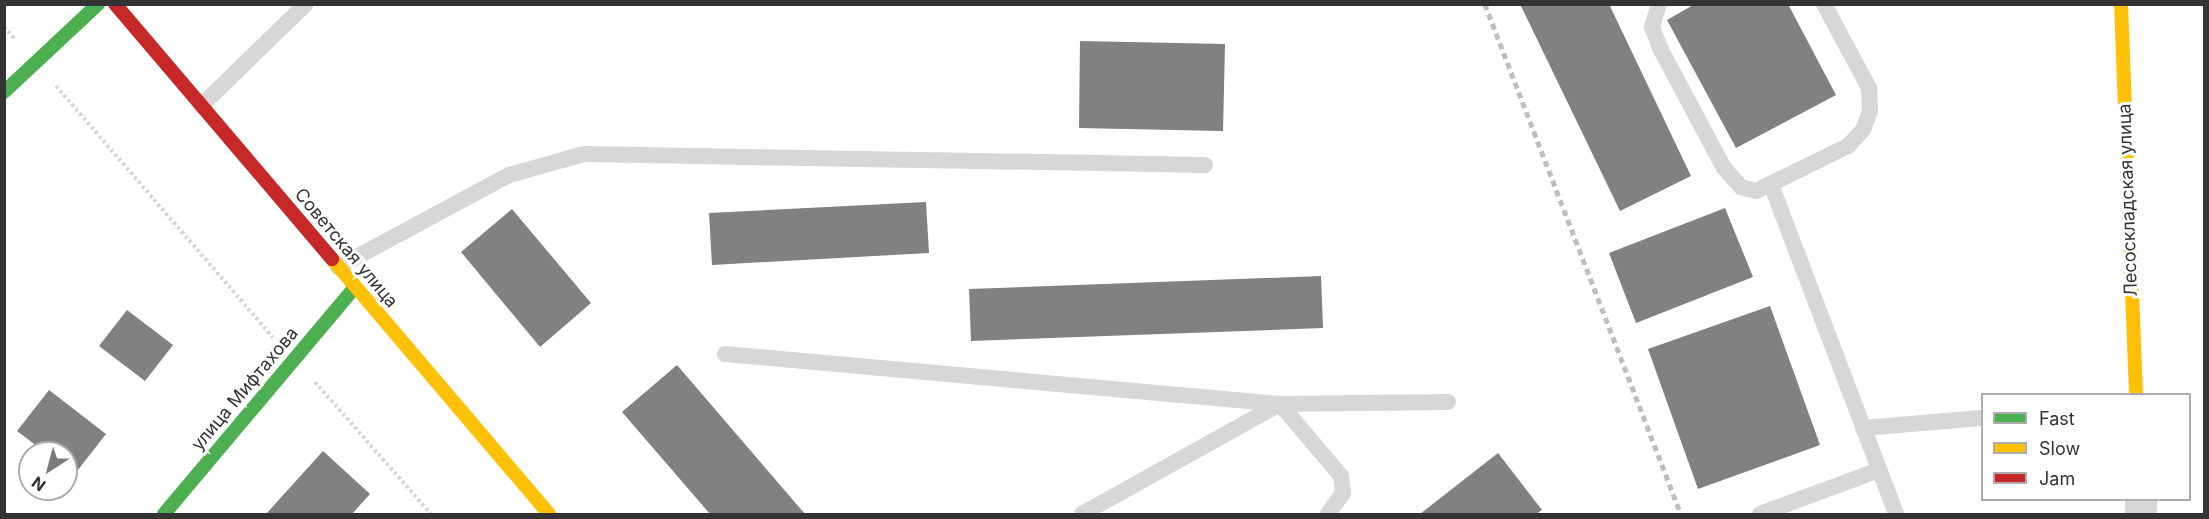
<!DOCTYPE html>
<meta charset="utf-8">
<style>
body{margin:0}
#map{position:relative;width:2209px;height:519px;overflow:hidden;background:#fff;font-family:Inter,sans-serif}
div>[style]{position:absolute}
.building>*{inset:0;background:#818181}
.path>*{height:4px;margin-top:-2px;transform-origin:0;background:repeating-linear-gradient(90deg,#d6d6d6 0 3px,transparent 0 6px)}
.lane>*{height:16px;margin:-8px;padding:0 8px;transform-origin:8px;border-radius:8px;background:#d7d7d7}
.street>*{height:32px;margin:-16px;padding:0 16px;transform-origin:16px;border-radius:16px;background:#d7d7d7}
.fast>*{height:14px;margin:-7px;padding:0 7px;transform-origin:7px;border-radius:7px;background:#4caf50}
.slow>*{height:14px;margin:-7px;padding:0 7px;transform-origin:7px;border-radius:7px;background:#ffc107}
.jam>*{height:14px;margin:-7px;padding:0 7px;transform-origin:7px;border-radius:7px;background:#c62828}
.rail>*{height:4.5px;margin-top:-2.25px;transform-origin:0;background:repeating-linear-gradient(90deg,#bebebe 0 6px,transparent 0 10.5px)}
span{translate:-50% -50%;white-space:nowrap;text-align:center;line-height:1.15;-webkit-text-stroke:6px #fff;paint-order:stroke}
.street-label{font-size:18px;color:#333}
.frame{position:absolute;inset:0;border:6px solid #333;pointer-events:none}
.legend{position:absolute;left:1981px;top:393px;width:210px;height:108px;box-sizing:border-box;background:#fff;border:2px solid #adadad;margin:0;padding:8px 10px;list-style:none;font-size:18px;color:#333}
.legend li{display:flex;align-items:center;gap:12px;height:30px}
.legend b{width:30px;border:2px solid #adadad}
.north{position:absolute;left:18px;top:441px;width:60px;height:60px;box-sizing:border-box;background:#fff;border:2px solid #adadad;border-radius:50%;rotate:216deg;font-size:16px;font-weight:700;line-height:24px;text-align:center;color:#333}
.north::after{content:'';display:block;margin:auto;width:21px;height:27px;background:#7a7a7a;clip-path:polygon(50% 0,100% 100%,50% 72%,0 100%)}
</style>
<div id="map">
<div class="building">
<div style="clip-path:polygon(1520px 4px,1609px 4px,1691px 176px,1620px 211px)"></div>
<div style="clip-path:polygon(1695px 4px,1788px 4px,1836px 95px,1736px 148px,1667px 20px)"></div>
<div style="clip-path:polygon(1080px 41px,1225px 44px,1223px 131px,1079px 128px)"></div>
<div style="clip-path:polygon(926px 202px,929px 253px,712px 265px,709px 213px)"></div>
<div style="clip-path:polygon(1725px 208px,1753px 277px,1636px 323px,1609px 253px)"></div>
<div style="clip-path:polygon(512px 209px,591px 303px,540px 347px,461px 252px)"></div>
<div style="clip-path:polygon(1321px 276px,1323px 328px,971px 341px,969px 289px)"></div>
<div style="clip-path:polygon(1770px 306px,1820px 445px,1698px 489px,1648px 349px)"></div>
<div style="clip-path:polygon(127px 310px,173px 345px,145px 381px,99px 346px)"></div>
<div style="clip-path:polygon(677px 365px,805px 514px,710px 514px,622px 412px)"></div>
<div style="clip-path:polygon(49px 390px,106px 434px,74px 475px,66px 468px,66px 453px,46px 453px,17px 431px)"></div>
<div style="clip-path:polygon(323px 451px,370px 494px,352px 514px,266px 514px)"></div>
<div style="clip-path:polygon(1498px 453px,1542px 510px,1536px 514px,1420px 514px)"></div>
</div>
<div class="path">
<div style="left:4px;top:27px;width:18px;rotate:47deg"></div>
<div style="left:56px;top:86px;width:332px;rotate:49.2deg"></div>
<div style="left:315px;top:382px;width:176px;rotate:48.7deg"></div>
</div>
<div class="lane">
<div style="left:1659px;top:4px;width:24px;rotate:107deg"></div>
<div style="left:1652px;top:27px;width:25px;rotate:69deg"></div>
<div style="left:1661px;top:50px;width:134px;rotate:61.9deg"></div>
<div style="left:1724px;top:168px;width:25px;rotate:48deg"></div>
<div style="left:1741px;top:187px;width:16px;rotate:15deg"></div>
<div style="left:1756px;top:191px;width:102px;rotate:-26.1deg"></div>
<div style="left:1848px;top:146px;width:22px;rotate:-47deg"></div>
<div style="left:1863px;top:130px;width:20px;rotate:-70deg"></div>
<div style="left:1870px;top:111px;width:23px;rotate:-92deg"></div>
<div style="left:1869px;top:88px;width:95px;rotate:-118.2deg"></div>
<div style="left:201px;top:106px;width:146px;rotate:-44.2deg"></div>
<div style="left:1772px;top:187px;width:350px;rotate:69.2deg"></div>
<div style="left:338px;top:267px;width:194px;rotate:-28.3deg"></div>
<div style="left:509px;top:175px;width:78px;rotate:-15.6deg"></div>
<div style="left:584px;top:154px;width:621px;rotate:1.01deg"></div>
<div style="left:725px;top:354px;width:557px;rotate:5.15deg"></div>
<div style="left:1280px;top:404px;width:168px;rotate:-0.7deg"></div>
<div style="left:1863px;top:428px;width:119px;rotate:-4.8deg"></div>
<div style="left:1082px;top:514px;width:227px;rotate:-29.1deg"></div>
<div style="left:1280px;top:404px;width:94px;rotate:49.7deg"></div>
<div style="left:1341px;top:476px;width:17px;rotate:83deg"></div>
<div style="left:1343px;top:493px;width:26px;rotate:126deg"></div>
<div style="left:1760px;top:514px;width:127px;rotate:-20.3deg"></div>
</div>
<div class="street">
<div style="left:2141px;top:500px;width:14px;rotate:90deg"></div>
</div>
<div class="fast">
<div style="left:4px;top:92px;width:129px;rotate:-43.1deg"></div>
<div style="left:164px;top:514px;width:297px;rotate:-49.9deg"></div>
</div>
<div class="slow">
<div style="left:2121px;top:4px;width:390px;rotate:87.8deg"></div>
<div style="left:332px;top:259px;width:335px;rotate:49.6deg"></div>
</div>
<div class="jam">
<div style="left:115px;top:4px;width:335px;rotate:49.6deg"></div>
</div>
<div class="rail">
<div style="left:1485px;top:4px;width:546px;rotate:68.98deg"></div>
</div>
<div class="street-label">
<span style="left:2128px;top:200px;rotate:-92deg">Лесоскладская улица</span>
<span style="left:346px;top:248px;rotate:50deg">Советская улица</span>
<span style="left:245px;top:389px;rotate:-50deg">улица Мифтахова</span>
</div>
<div class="frame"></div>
<ul class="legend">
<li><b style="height:8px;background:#4caf50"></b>Fast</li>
<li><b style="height:8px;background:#ffc107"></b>Slow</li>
<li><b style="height:8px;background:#c62828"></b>Jam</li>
</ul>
<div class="north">N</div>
</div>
